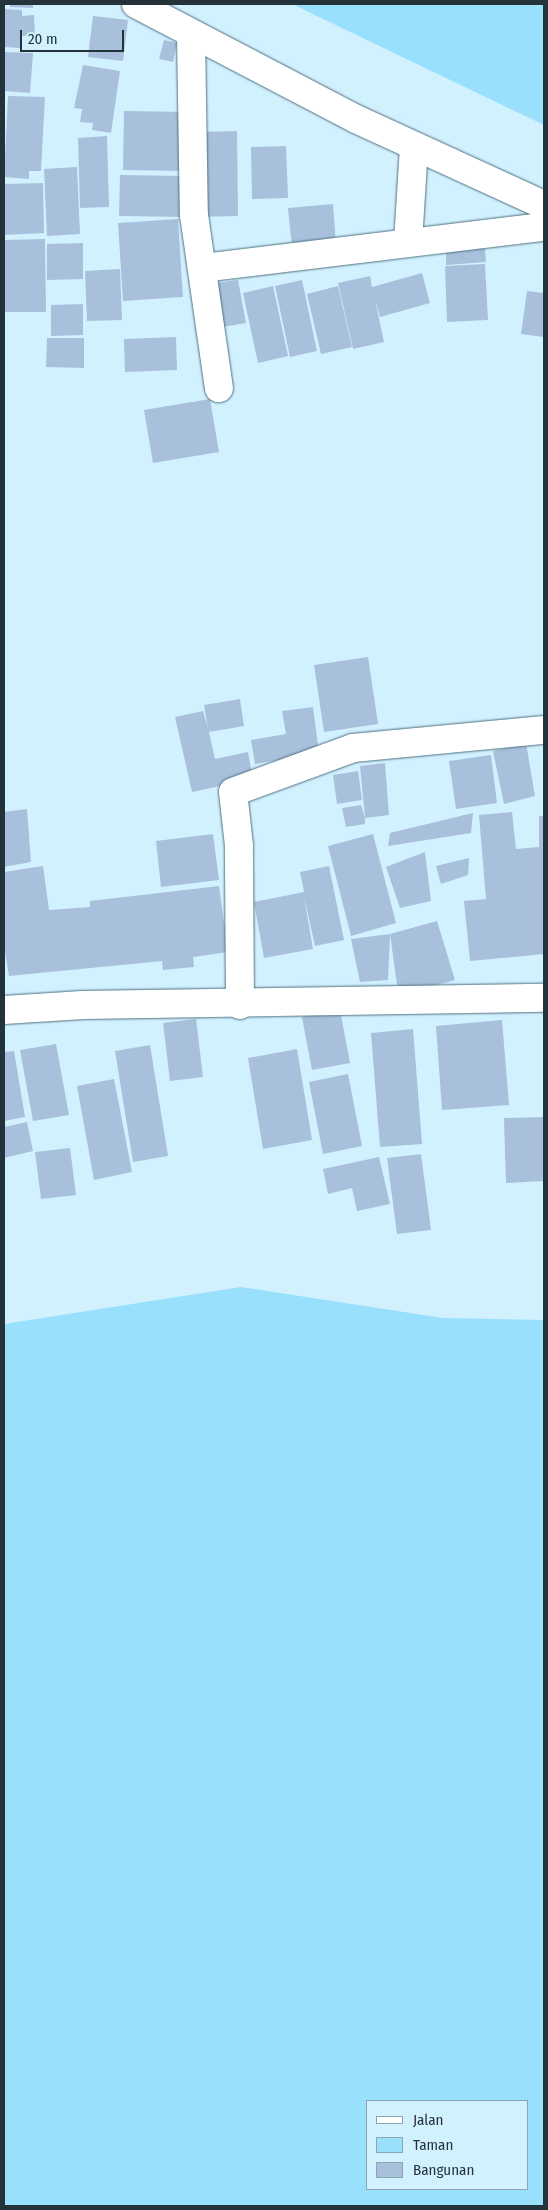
<!DOCTYPE html>
<style>
body{margin:0}
#map{position:relative;width:548px;height:2210px;overflow:hidden;background:#d2f1ff;font-family:"Fira Sans Condensed",sans-serif}
div>[style]{position:absolute}
.green>*{inset:0;background:#99e0fd}
.building>*{inset:0;background:#a8c0db}
.roads{filter:drop-shadow(0 0 1px #4d7180) drop-shadow(0 0 1px #4d7180)}
.minor>*{height:28px;margin:-14px;padding:0 14px;transform-origin:14px;border-radius:14px;background:#fff}
span{translate:-50% -50%;white-space:nowrap;text-align:center;line-height:1.15;-webkit-text-stroke:4px #d2f1ff;paint-order:stroke}
.frame{position:absolute;inset:0;border:5px solid #24333a;pointer-events:none}
.legend{position:absolute;left:366px;top:2100px;width:162px;height:90px;box-sizing:border-box;background:#d2f1ff;border:1px solid #8ca5b0;margin:0;padding:6px 9px;list-style:none;font-size:15px;color:#24333a}
.legend li{display:flex;align-items:center;gap:10px;height:25px}
.legend b{width:25px;border:1px solid #8ca5b0}
.scale{position:absolute;left:20px;top:30px;width:104px;height:22px;box-sizing:border-box;border:2px solid #24333a;border-top:0;padding-left:6px;font-size:15px;line-height:18px;white-space:nowrap;color:#24333a;-webkit-text-stroke:4px #d2f1ff;paint-order:stroke}
</style>
<div id="map">
<div class="green">
<div style="clip-path:polygon(292px 4px,544px 4px,544px 125px)"></div>
<div style="clip-path:polygon(evenodd,241px 1287px,443px 1318px,544px 1320px,544px 2206px,4px 2206px,4px 1324px,241px 1287px,367px 2101px,527px 2101px,527px 2189px,367px 2189px,367px 2101px)"></div>
</div>
<div class="building">
<div style="clip-path:polygon(10px 4px,33px 4px,33px 8px,10px 7px)"></div>
<div style="clip-path:polygon(4px 9px,22px 10px,22px 16px,34px 15px,35px 35px,21px 36px,20px 48px,4px 47px)"></div>
<div style="clip-path:polygon(93px 16px,128px 20px,123px 61px,88px 57px)"></div>
<div style="clip-path:polygon(164px 40px,177px 43px,173px 62px,159px 59px)"></div>
<div style="clip-path:polygon(4px 52px,33px 53px,30px 93px,4px 91px)"></div>
<div style="clip-path:polygon(83px 65px,120px 71px,111px 133px,92px 130px,93px 123px,80px 122px,82px 109px,74px 108px)"></div>
<div style="clip-path:polygon(8px 96px,45px 97px,41px 171px,29px 171px,29px 179px,4px 177px)"></div>
<div style="clip-path:polygon(124px 111px,186px 112px,185px 171px,123px 170px)"></div>
<div style="clip-path:polygon(237px 131px,238px 216px,197px 217px,196px 132px)"></div>
<div style="clip-path:polygon(107px 136px,109px 207px,80px 208px,78px 138px)"></div>
<div style="clip-path:polygon(286px 146px,288px 198px,252px 199px,251px 147px)"></div>
<div style="clip-path:polygon(77px 167px,80px 234px,47px 236px,44px 169px)"></div>
<div style="clip-path:polygon(120px 175px,187px 176px,187px 217px,119px 216px)"></div>
<div style="clip-path:polygon(43px 183px,44px 233px,4px 235px,4px 184px)"></div>
<div style="clip-path:polygon(333px 204px,336px 245px,292px 248px,288px 208px)"></div>
<div style="clip-path:polygon(178px 219px,183px 297px,123px 301px,118px 223px)"></div>
<div style="clip-path:polygon(484px 238px,486px 262px,446px 265px,446px 240px)"></div>
<div style="clip-path:polygon(45px 239px,46px 312px,4px 312px,4px 240px)"></div>
<div style="clip-path:polygon(83px 243px,83px 279px,47px 280px,47px 244px)"></div>
<div style="clip-path:polygon(485px 264px,488px 320px,447px 322px,445px 266px)"></div>
<div style="clip-path:polygon(120px 269px,122px 320px,87px 321px,85px 271px)"></div>
<div style="clip-path:polygon(422px 273px,430px 303px,380px 317px,375px 299px,384px 342px,353px 349px,338px 283px,370px 276px,372px 287px)"></div>
<div style="clip-path:polygon(238px 280px,246px 323px,216px 328px,209px 284px)"></div>
<div style="clip-path:polygon(302px 280px,317px 351px,290px 357px,275px 286px)"></div>
<div style="clip-path:polygon(273px 286px,288px 356px,258px 363px,243px 293px)"></div>
<div style="clip-path:polygon(338px 286px,352px 347px,321px 354px,307px 294px)"></div>
<div style="clip-path:polygon(527px 291px,544px 293px,544px 337px,521px 334px)"></div>
<div style="clip-path:polygon(83px 304px,83px 335px,51px 336px,51px 305px)"></div>
<div style="clip-path:polygon(176px 337px,177px 370px,125px 372px,124px 339px)"></div>
<div style="clip-path:polygon(47px 338px,84px 338px,84px 368px,46px 367px)"></div>
<div style="clip-path:polygon(210px 399px,219px 452px,153px 463px,144px 410px)"></div>
<div style="clip-path:polygon(368px 657px,378px 724px,324px 732px,314px 665px)"></div>
<div style="clip-path:polygon(240px 699px,244px 726px,209px 732px,215px 759px,248px 752px,253px 779px,192px 792px,175px 717px,203px 711px,208px 728px,204px 705px)"></div>
<div style="clip-path:polygon(313px 707px,319px 753px,255px 764px,251px 740px,286px 734px,282px 711px)"></div>
<div style="clip-path:polygon(526px 743px,535px 796px,504px 804px,493px 751px)"></div>
<div style="clip-path:polygon(491px 755px,497px 803px,456px 809px,449px 761px)"></div>
<div style="clip-path:polygon(385px 763px,389px 815px,365px 818px,365px 824px,346px 827px,342px 808px,361px 805px,365px 818px,360px 766px)"></div>
<div style="clip-path:polygon(358px 771px,362px 800px,337px 804px,333px 775px)"></div>
<div style="clip-path:polygon(27px 809px,31px 862px,4px 867px,4px 812px)"></div>
<div style="clip-path:polygon(512px 812px,516px 849px,539px 847px,539px 816px,544px 816px,544px 954px,470px 961px,464px 901px,486px 899px,479px 815px)"></div>
<div style="clip-path:polygon(473px 813px,471px 833px,388px 846px,390px 833px)"></div>
<div style="clip-path:polygon(213px 834px,219px 880px,161px 887px,156px 841px)"></div>
<div style="clip-path:polygon(373px 834px,396px 923px,351px 936px,328px 846px)"></div>
<div style="clip-path:polygon(425px 852px,431px 901px,400px 908px,386px 867px)"></div>
<div style="clip-path:polygon(469px 858px,468px 875px,441px 884px,436px 866px)"></div>
<div style="clip-path:polygon(43px 866px,49px 910px,90px 907px,90px 901px,219px 886px,228px 952px,193px 957px,194px 967px,163px 970px,162px 961px,9px 976px,4px 946px,4px 872px)"></div>
<div style="clip-path:polygon(329px 866px,344px 940px,315px 946px,304px 897px,313px 949px,264px 958px,254px 902px,304px 892px,300px 872px)"></div>
<div style="clip-path:polygon(437px 921px,455px 980px,421px 989px,397px 985px,390px 934px)"></div>
<div style="clip-path:polygon(390px 934px,388px 980px,360px 982px,351px 939px)"></div>
<div style="clip-path:polygon(340px 1010px,350px 1063px,312px 1070px,302px 1017px)"></div>
<div style="clip-path:polygon(196px 1019px,203px 1077px,170px 1081px,163px 1023px)"></div>
<div style="clip-path:polygon(502px 1020px,509px 1105px,442px 1110px,436px 1026px)"></div>
<div style="clip-path:polygon(413px 1029px,422px 1144px,380px 1147px,371px 1033px)"></div>
<div style="clip-path:polygon(56px 1044px,69px 1115px,33px 1121px,20px 1050px)"></div>
<div style="clip-path:polygon(150px 1045px,168px 1156px,133px 1162px,115px 1051px)"></div>
<div style="clip-path:polygon(297px 1049px,312px 1140px,263px 1149px,248px 1058px)"></div>
<div style="clip-path:polygon(14px 1051px,25px 1117px,4px 1121px,4px 1052px)"></div>
<div style="clip-path:polygon(348px 1074px,362px 1146px,323px 1154px,309px 1082px)"></div>
<div style="clip-path:polygon(114px 1079px,132px 1172px,94px 1180px,77px 1086px)"></div>
<div style="clip-path:polygon(544px 1117px,544px 1181px,506px 1183px,504px 1118px)"></div>
<div style="clip-path:polygon(27px 1122px,33px 1151px,4px 1158px,4px 1127px)"></div>
<div style="clip-path:polygon(70px 1148px,76px 1195px,41px 1199px,35px 1152px)"></div>
<div style="clip-path:polygon(421px 1154px,431px 1230px,397px 1234px,387px 1158px)"></div>
<div style="clip-path:polygon(379px 1157px,390px 1204px,357px 1211px,352px 1188px,328px 1194px,323px 1169px)"></div>
</div>
<div class="roads">
<div class="minor">
<div style="left:136px;top:4px;width:248px;rotate:27.6deg"></div>
<div style="left:356px;top:119px;width:207px;rotate:24.6deg"></div>
<div style="left:191px;top:34px;width:181px;rotate:89.1deg"></div>
<div style="left:194px;top:215px;width:175px;rotate:81.8deg"></div>
<div style="left:408px;top:242px;width:95px;rotate:-86.4deg"></div>
<div style="left:203px;top:268px;width:343px;rotate:-6.9deg"></div>
<div style="left:240px;top:1005px;width:159px;rotate:-90.4deg"></div>
<div style="left:239px;top:846px;width:54px;rotate:-96.3deg"></div>
<div style="left:233px;top:792px;width:128px;rotate:-20.1deg"></div>
<div style="left:353px;top:748px;width:192px;rotate:-5.4deg"></div>
<div style="left:4px;top:1010px;width:79px;rotate:-3.6deg"></div>
<div style="left:83px;top:1005px;width:461px;rotate:-0.9deg"></div>
</div>
</div>
<div class="frame"></div>
<ul class="legend">
<li><b style="height:6px;background:#fff"></b>Jalan</li>
<li><b style="height:14px;background:#99e0fd"></b>Taman</li>
<li><b style="height:14px;background:#a8c0db"></b>Bangunan</li>
</ul>
<div class="scale">20 m</div>
</div>
